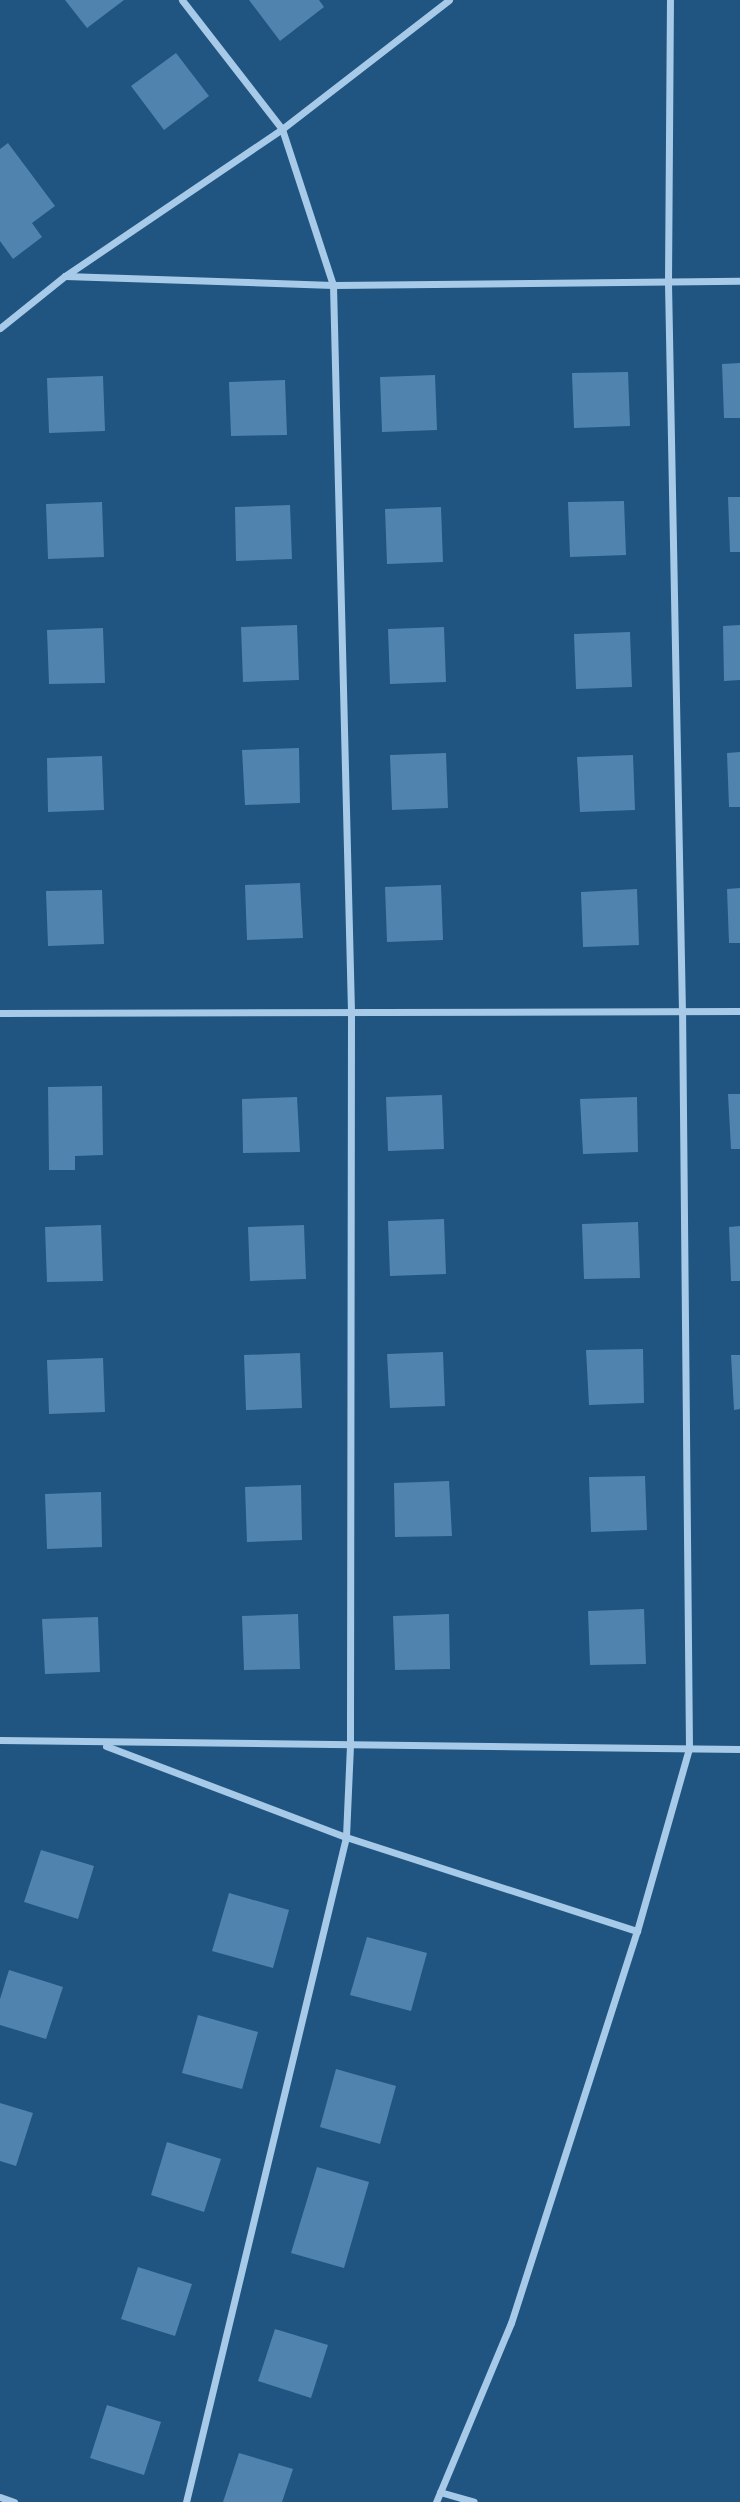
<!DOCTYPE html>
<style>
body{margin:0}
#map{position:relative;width:740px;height:2502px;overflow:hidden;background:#205481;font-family:Signika,sans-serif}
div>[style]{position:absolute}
.building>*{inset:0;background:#5084ae}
.minor>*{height:7px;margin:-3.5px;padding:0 3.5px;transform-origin:3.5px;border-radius:3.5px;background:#a6cae8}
span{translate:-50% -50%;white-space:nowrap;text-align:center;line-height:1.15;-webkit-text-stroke:7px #205481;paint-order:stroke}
</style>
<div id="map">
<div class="building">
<div style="clip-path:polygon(65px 0,124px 0,87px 28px)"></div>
<div style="clip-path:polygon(249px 0,319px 0,324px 7px,280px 41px)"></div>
<div style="clip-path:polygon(176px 53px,209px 96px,164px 130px,131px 86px)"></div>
<div style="clip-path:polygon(8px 143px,55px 206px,32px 223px,42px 237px,13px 259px,0 241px,0 149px)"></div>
<div style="clip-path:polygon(740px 363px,740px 418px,724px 418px,722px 364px)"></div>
<div style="clip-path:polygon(628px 372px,630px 426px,574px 428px,572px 373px)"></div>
<div style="clip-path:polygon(435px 375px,437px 430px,382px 432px,380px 377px)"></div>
<div style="clip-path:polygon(103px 376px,105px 431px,49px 433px,47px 378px)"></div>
<div style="clip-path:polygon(285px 380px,287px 435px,231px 436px,229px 382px)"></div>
<div style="clip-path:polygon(728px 497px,740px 497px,740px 552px,730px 552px)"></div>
<div style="clip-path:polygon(624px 501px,626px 555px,570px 557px,568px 502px)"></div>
<div style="clip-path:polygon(102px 502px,104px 557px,48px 559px,46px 504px)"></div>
<div style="clip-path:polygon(290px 505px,292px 559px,236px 561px,235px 507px)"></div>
<div style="clip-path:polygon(441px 507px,443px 562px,387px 564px,385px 509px)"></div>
<div style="clip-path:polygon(297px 625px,299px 680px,243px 682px,241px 627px)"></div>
<div style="clip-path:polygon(740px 625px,740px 680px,724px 681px,723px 626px)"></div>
<div style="clip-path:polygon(444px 627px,446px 682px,390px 684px,388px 629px)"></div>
<div style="clip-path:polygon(103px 628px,105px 683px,49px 684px,47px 630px)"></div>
<div style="clip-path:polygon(630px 632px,632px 687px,576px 689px,574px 634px)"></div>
<div style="clip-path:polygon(299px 748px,300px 803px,245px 805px,242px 750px)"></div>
<div style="clip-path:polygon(740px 752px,740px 807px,729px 807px,727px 753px)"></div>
<div style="clip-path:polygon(446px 753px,448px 808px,392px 810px,390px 755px)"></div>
<div style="clip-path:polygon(633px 755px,635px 810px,580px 812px,577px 757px)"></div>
<div style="clip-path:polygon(102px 756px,104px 810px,48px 812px,47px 758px)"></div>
<div style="clip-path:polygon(300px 883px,303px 938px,247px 940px,245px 885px)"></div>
<div style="clip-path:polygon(441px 885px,443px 940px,387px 942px,385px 887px)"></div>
<div style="clip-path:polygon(740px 888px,740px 943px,729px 943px,727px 889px)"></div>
<div style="clip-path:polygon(637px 889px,639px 945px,583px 947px,581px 892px)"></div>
<div style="clip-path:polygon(102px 890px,104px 944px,48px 946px,46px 891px)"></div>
<div style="clip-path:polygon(102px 1086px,103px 1155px,75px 1156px,75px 1170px,49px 1170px,48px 1087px)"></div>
<div style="clip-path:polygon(728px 1094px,740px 1094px,740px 1149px,731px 1149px)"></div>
<div style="clip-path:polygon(442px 1095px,444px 1149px,388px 1151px,386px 1097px)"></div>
<div style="clip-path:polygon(297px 1097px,300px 1152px,243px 1153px,242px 1099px)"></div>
<div style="clip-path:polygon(637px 1097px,638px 1152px,583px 1154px,580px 1099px)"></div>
<div style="clip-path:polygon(444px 1219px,446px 1274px,390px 1276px,388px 1221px)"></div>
<div style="clip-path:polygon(638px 1222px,640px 1278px,584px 1279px,582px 1224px)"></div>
<div style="clip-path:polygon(101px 1225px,103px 1281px,47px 1282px,45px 1227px)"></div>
<div style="clip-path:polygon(304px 1225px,306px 1279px,250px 1281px,248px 1227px)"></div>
<div style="clip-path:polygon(740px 1226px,740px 1281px,731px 1281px,729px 1227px)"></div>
<div style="clip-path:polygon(643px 1349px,644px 1403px,589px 1405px,586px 1350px)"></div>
<div style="clip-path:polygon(443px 1352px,445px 1406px,390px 1408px,387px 1354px)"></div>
<div style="clip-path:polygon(300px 1353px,302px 1408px,246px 1410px,244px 1355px)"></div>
<div style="clip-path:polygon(731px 1355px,740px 1355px,740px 1409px,734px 1410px)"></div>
<div style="clip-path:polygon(103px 1358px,105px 1412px,49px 1414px,47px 1360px)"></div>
<div style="clip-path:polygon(645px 1476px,647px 1530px,591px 1532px,589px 1477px)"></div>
<div style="clip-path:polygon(449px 1481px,452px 1536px,395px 1537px,394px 1483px)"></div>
<div style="clip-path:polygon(301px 1485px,302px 1540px,247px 1542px,245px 1487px)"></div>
<div style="clip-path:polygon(101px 1492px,102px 1547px,47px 1549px,45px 1494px)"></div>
<div style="clip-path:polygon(644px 1609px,646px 1664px,590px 1665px,588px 1611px)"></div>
<div style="clip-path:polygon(298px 1614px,300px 1669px,244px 1670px,242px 1616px)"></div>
<div style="clip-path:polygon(449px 1614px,450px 1669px,395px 1670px,393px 1616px)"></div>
<div style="clip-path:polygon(98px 1617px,100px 1672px,45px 1674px,42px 1619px)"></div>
<div style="clip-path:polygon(41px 1850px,94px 1866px,78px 1919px,24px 1902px)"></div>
<div style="clip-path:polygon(229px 1893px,289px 1910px,273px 1968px,212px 1951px)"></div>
<div style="clip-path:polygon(367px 1937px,427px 1953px,411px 2011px,350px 1995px)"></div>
<div style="clip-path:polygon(9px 1970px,63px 1987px,46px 2039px,0 2025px,0 1999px)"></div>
<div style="clip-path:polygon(198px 2015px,258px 2032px,242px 2089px,182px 2073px)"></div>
<div style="clip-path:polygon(336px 2069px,396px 2086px,380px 2144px,320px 2127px)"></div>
<div style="clip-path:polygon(0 2103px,33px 2113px,16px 2166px,0 2161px)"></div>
<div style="clip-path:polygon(167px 2142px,221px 2159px,204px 2212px,151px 2195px)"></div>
<div style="clip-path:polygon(317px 2167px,369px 2182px,344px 2268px,291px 2253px)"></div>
<div style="clip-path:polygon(138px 2267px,192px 2284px,175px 2336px,121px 2319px)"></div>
<div style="clip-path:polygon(275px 2329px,328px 2345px,311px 2398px,258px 2381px)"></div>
<div style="clip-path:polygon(107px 2405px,161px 2422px,144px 2475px,90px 2458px)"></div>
<div style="clip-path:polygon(239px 2453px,293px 2469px,282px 2502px,223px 2502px)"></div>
</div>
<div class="minor">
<div style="left:182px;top:0;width:163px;rotate:52.2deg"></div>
<div style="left:282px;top:129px;width:164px;rotate:71.9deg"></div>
<div style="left:333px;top:285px;width:728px;rotate:88.58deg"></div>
<div style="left:351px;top:1013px;width:732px;rotate:90.08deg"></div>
<div style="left:350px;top:1745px;width:92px;rotate:92.5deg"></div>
<div style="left:346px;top:1837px;width:684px;rotate:103.53deg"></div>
<div style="left:65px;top:276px;width:268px;rotate:1.9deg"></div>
<div style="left:333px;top:285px;width:407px;rotate:-0.6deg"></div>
<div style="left:0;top:328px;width:83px;rotate:-38.7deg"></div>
<div style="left:65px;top:276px;width:262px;rotate:-34.1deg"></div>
<div style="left:282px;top:129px;width:211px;rotate:-37.7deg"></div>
<div style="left:0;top:1013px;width:740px;rotate:-0.15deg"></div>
<div style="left:0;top:1740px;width:740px;rotate:0.7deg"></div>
<div style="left:106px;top:1746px;width:257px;rotate:20.8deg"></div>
<div style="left:346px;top:1837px;width:306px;rotate:17.9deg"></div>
<div style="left:440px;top:2492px;width:35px;rotate:16deg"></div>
<div style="left:0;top:2497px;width:15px;rotate:20deg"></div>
<div style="left:436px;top:2502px;width:194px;rotate:-67.3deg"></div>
<div style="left:511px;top:2323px;width:412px;rotate:-72.2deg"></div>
<div style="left:637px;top:1931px;width:190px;rotate:-74.1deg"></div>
<div style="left:689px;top:1748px;width:736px;rotate:-90.54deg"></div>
<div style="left:682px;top:1012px;width:730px;rotate:-91.1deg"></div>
<div style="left:668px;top:282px;width:282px;rotate:-89.6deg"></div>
</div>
</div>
